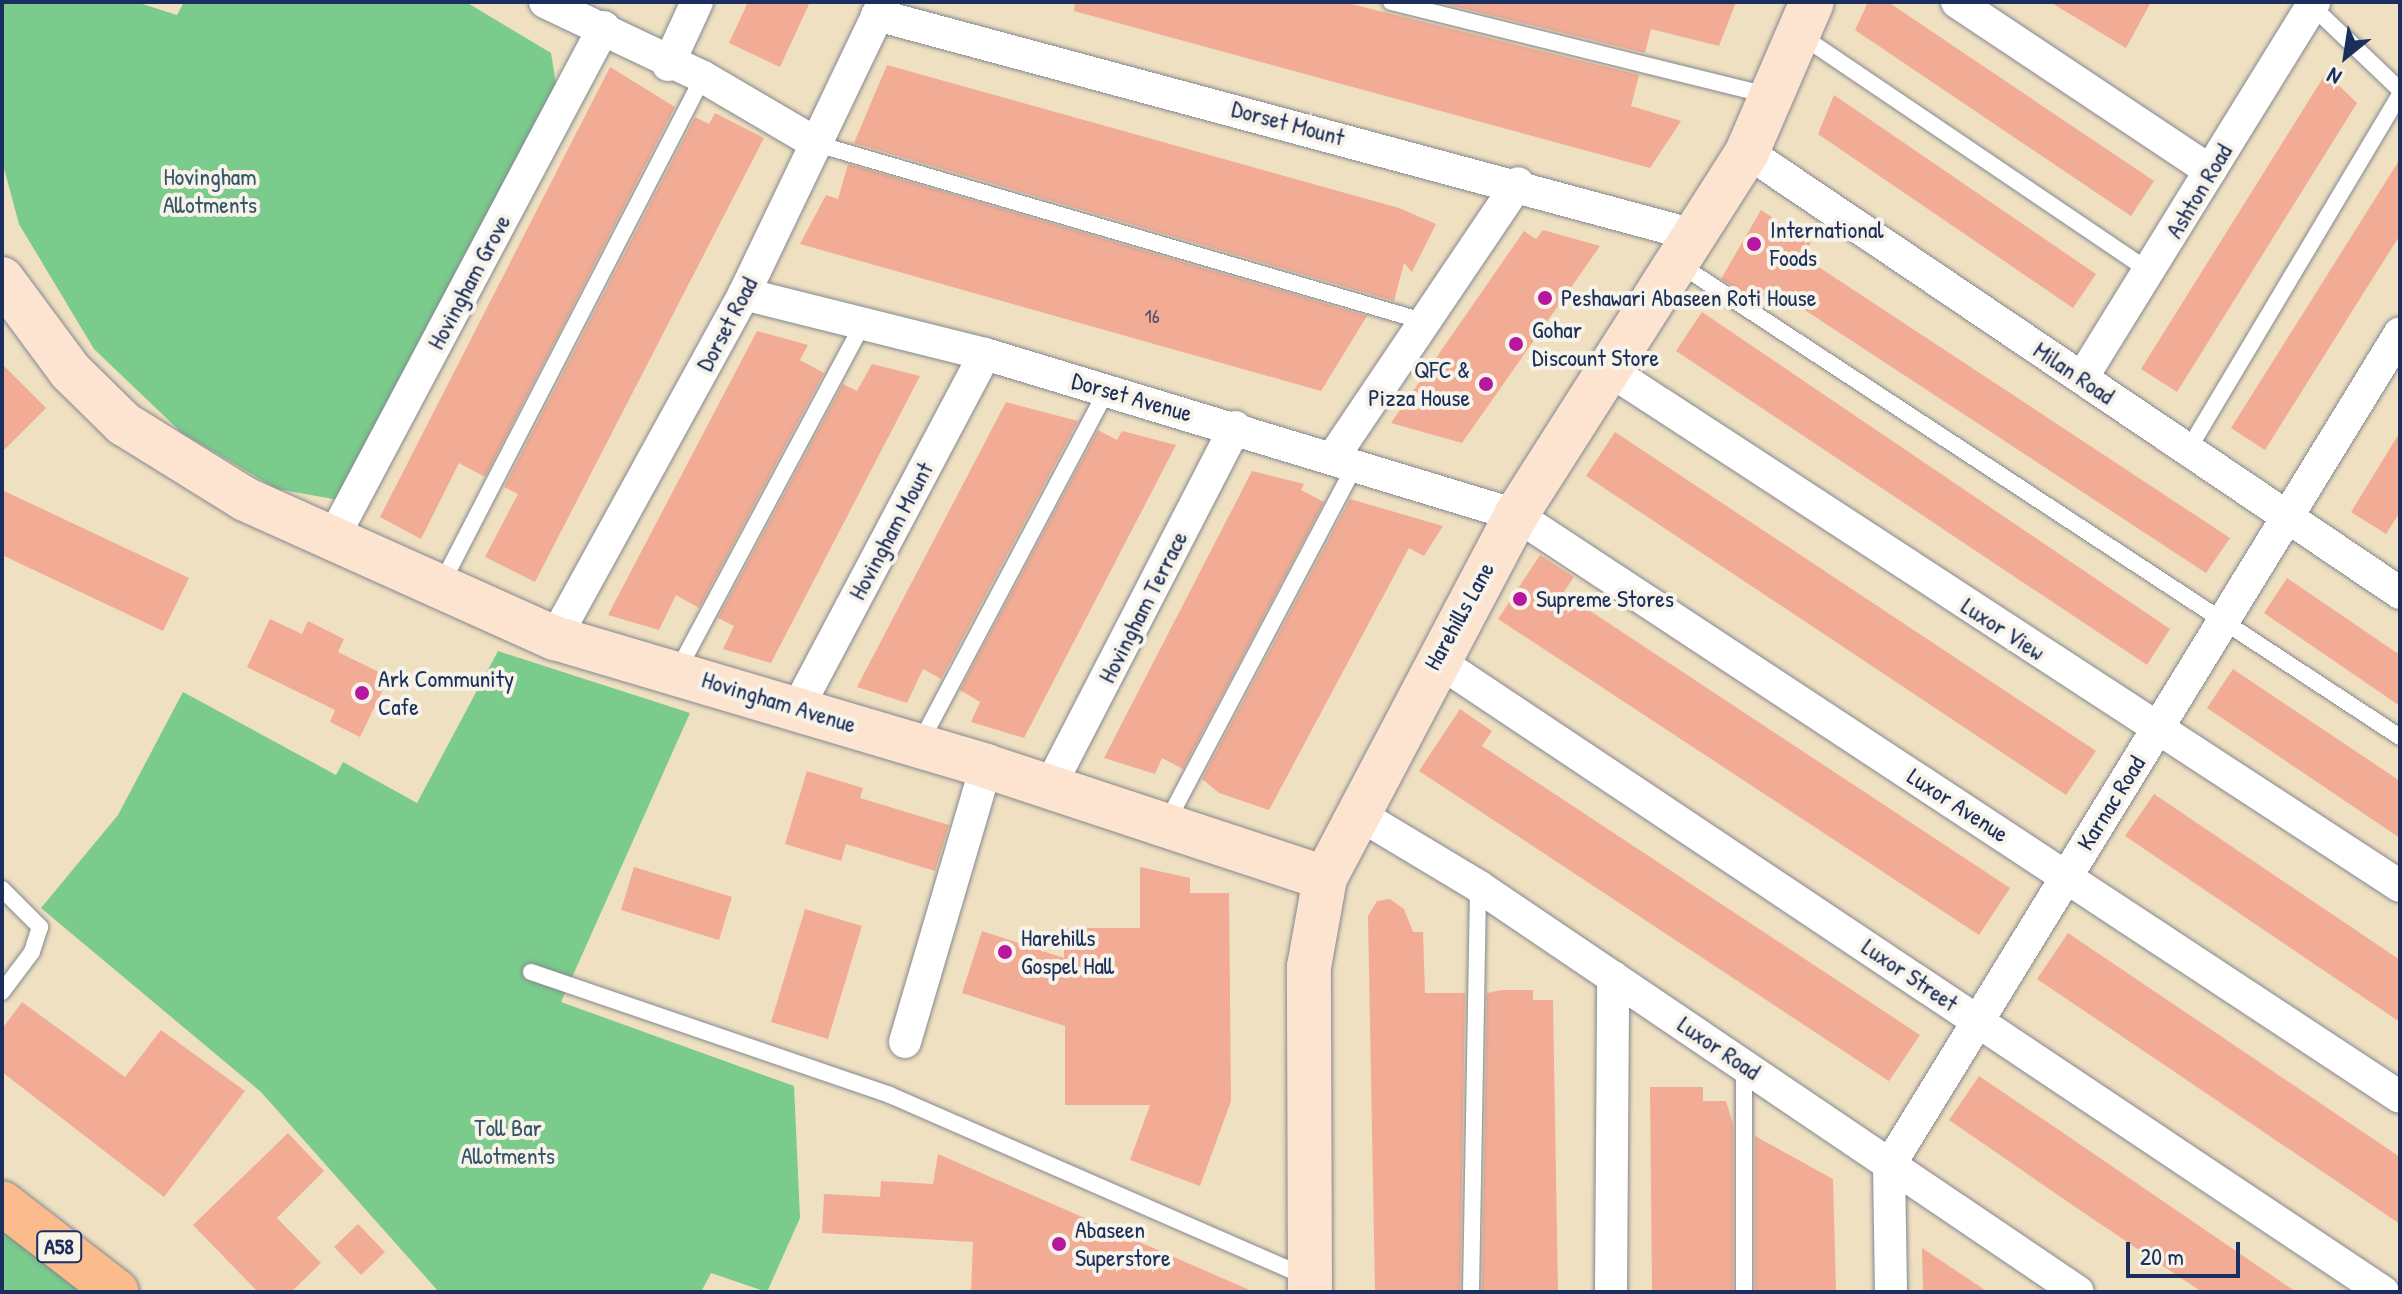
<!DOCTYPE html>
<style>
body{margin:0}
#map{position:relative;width:2402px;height:1294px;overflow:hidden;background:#efe0c1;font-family:"Patrick Hand",sans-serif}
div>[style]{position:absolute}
.green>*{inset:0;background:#7acb8c}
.building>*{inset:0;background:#f2ac95}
.roads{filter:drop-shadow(0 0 2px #858890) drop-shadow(0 0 2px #858890)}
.lane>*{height:16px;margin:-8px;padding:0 8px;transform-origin:8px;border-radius:8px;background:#fff}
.street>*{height:32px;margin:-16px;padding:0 16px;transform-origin:16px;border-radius:16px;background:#fff}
.secondary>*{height:44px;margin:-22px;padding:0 22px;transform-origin:22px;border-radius:22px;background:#fde4d1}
.primary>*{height:44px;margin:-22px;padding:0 22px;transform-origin:22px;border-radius:22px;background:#fbbb8c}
.dots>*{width:22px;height:22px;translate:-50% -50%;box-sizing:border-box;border:4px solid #f7f3e8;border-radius:50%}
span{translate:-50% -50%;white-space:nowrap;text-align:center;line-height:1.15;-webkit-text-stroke:8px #f7f3e8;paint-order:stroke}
.number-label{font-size:20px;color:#514e6c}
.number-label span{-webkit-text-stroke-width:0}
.shield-label span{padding:2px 6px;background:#f7f3e8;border:2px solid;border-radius:6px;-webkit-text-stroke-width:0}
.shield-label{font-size:22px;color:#1b2f5e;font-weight:700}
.street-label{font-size:24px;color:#1b2f5e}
.park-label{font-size:24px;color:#33566a}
.poi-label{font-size:24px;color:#1b2f5e}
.left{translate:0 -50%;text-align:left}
.right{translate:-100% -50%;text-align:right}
.frame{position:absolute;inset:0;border:4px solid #1b2f5e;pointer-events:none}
.north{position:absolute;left:2306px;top:16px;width:80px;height:80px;-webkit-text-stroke:6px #f7f3e8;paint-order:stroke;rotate:210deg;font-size:22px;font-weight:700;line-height:32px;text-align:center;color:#1b2f5e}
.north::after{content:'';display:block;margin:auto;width:28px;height:36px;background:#1b2f5e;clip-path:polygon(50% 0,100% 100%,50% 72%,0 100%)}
.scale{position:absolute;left:2126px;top:1242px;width:114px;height:36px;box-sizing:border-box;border:4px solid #1b2f5e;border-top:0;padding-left:10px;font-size:24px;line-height:28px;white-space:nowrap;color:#1b2f5e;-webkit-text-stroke:6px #f7f3e8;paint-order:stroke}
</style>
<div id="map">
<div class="green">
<div style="clip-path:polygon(2px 2px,136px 2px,177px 15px,184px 2px,466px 2px,551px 53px,556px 84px,339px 500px,277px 489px,182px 433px,94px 349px,19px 224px,2px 161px)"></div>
<div style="clip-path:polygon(498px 651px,690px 713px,561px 1002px,794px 1086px,800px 1218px,767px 1292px,711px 1273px,701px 1292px,439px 1292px,261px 1092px,41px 908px,118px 815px,183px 692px,336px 775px,343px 762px,417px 803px)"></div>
<div style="clip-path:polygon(2px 1224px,27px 1245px,80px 1292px,2px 1292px)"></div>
</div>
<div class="building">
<div style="clip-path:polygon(748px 2px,810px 2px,780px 67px,729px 43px)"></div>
<div style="clip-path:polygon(1075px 2px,1343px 2px,1639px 75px,1631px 106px,1681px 121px,1650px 168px,1074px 11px)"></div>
<div style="clip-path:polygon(1437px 2px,1736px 2px,1719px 46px,1651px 29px,1645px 53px)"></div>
<div style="clip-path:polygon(1868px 2px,1888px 2px,2154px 181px,2131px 216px,1855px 30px)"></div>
<div style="clip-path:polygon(2050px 2px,2151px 2px,2126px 48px)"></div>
<div style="clip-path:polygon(887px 65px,1399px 208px,1436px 224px,1412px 272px,1404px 263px,1394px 301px,854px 143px)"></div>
<div style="clip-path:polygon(610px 67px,675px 107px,485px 477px,459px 463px,421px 539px,380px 517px)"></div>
<div style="clip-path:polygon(2326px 73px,2357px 103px,2177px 392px,2141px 369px)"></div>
<div style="clip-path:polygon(1834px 95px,2096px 274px,2073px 308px,1818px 134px)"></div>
<div style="clip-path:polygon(715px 113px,764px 138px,535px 582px,485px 557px,518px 494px,504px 487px,695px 117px,709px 124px)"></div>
<div style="clip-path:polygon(2400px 159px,2400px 235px,2265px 450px,2231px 428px)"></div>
<div style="clip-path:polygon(848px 164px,1367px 316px,1321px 391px,800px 244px,826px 195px,838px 199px)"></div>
<div style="clip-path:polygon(1761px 210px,1811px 243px,1802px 256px,2230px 538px,2206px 573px,1771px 288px,1760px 304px,1721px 279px)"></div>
<div style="clip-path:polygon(1543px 230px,1600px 246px,1462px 443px,1391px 423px,1524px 231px,1536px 239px)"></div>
<div style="clip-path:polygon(1702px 312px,2170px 629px,2147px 665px,1676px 351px)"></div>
<div style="clip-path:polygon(757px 331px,808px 345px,800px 360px,824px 373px,699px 608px,676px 595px,659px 630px,608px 615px)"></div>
<div style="clip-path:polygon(2px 364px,46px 408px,2px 452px)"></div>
<div style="clip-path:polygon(872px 364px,920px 376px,771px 663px,723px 649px,734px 626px,718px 618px,843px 384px,857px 391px)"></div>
<div style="clip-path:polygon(1006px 402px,1078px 421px,941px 679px,923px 669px,907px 703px,857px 687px)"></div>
<div style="clip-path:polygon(1098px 430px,1117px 440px,1122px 431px,1176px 445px,1024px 738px,971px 722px,980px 702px,960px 690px)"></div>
<div style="clip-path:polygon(1615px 432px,2096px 751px,2066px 795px,1586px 476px)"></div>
<div style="clip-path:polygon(2400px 432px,2400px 512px,2386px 534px,2351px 512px)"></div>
<div style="clip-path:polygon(1252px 471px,1304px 484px,1301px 490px,1324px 502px,1183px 769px,1162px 758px,1155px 774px,1104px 758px)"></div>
<div style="clip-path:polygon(2px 490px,189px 578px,163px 631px,2px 555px)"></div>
<div style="clip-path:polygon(1350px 499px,1443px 526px,1424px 556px,1409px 548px,1269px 810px,1219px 793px,1202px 779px)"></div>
<div style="clip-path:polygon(1540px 555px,1574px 577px,1563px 593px,2010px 888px,1979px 935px,1498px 619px)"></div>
<div style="clip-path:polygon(2287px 578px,2400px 655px,2400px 706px,2264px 613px)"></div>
<div style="clip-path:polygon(270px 619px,302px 634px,308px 621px,344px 639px,338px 652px,389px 677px,360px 737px,330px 722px,335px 710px,247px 667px)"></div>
<div style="clip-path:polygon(2233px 669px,2400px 781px,2400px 838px,2207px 708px)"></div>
<div style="clip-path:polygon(1460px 709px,1492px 731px,1482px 746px,1920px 1035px,1889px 1081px,1419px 771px)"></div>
<div style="clip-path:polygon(807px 771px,863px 788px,860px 798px,949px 825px,935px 871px,846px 844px,841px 861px,785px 844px)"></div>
<div style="clip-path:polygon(2154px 794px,2400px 960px,2400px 1022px,2125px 836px)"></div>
<div style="clip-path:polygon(634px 867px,732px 897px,719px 940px,621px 910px)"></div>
<div style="clip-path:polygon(1140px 867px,1190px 878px,1190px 893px,1229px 893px,1231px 1101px,1200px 1186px,1130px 1160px,1150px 1105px,1065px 1105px,1065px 1026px,962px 993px,982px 931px,1064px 958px,1064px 928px,1140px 928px)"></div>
<div style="clip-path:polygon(1390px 899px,1404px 909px,1413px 932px,1423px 932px,1425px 993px,1465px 993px,1460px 1292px,1375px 1292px,1368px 916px,1377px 901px)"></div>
<div style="clip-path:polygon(805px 909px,862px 926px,828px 1039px,771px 1022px)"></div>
<div style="clip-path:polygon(2068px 933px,2400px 1157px,2400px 1224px,2037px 979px)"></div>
<div style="clip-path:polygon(1501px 990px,1533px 990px,1533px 1000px,1553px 1000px,1558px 1292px,1482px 1292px,1487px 993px)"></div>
<div style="clip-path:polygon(22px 1002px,125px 1077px,161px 1030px,245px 1091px,164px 1197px,2px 1072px,2px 1029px)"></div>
<div style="clip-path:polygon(1979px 1076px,2056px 1128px,2296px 1292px,2202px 1292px,2081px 1211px,1949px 1120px)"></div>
<div style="clip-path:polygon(1650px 1087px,1703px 1087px,1703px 1101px,1726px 1101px,1733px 1124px,1733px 1292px,1652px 1292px)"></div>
<div style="clip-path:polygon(288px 1133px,324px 1171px,277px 1218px,321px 1263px,291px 1292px,258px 1292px,193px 1225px)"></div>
<div style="clip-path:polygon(1755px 1136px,1833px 1179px,1836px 1292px,1755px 1292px)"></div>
<div style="clip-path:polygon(938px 1154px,1254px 1292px,971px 1292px,973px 1242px,822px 1233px,824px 1194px,880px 1197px,881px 1181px,933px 1184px)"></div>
<div style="clip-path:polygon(358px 1224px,385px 1252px,361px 1275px,334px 1247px)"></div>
<div style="clip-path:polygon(1922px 1248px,1988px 1292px,1923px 1292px)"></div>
</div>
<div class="roads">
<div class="lane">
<div style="left:1391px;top:2px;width:391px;rotate:13.9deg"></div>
<div style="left:2312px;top:6px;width:122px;rotate:43.7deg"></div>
<div style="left:1802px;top:36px;width:420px;rotate:34.1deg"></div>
<div style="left:817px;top:144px;width:634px;rotate:16.29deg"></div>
<div style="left:1679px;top:264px;width:862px;rotate:33.27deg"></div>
<div style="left:2188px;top:450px;width:414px;rotate:-59.2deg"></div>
<div style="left:442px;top:583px;width:569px;rotate:-62.71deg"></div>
<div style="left:678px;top:670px;width:395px;rotate:-61.9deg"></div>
<div style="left:919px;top:745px;width:402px;rotate:-62.1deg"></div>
<div style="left:1167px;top:822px;width:405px;rotate:-62.2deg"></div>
<div style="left:2px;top:889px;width:54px;rotate:45deg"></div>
<div style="left:40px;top:927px;width:26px;rotate:108deg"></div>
<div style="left:32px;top:952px;width:50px;rotate:126.9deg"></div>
<div style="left:531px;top:972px;width:379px;rotate:18.9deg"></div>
<div style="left:890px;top:1095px;width:455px;rotate:23.6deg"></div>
<div style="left:1744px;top:1065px;width:227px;rotate:90deg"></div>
<div style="left:1471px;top:1292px;width:406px;rotate:-89deg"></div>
</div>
<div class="street">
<div style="left:545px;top:2px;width:175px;rotate:25.4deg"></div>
<div style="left:703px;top:77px;width:132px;rotate:30.4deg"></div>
<div style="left:1957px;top:2px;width:304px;rotate:33.7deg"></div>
<div style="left:877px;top:15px;width:850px;rotate:15.07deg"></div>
<div style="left:668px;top:65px;width:69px;rotate:-65.3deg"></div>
<div style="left:1747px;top:152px;width:788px;rotate:34.03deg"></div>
<div style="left:744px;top:294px;width:248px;rotate:14deg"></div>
<div style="left:985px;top:354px;width:555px;rotate:16.87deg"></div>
<div style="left:1516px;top:515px;width:1058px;rotate:33.36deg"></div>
<div style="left:1609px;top:370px;width:944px;rotate:33.12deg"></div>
<div style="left:2082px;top:378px;width:442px;rotate:-58.3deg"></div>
<div style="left:1334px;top:456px;width:329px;rotate:-56deg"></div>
<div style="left:334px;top:536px;width:576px;rotate:-62.06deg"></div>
<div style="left:555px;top:638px;width:393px;rotate:-61.2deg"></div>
<div style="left:744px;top:294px;width:324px;rotate:-64.4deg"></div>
<div style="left:1435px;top:659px;width:1140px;rotate:33.73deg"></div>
<div style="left:798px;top:707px;width:399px;rotate:-62.1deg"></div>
<div style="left:1050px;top:786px;width:404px;rotate:-62.7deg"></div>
<div style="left:1355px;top:812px;width:144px;rotate:31deg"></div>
<div style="left:1478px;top:886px;width:724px;rotate:34.08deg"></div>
<div style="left:905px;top:1042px;width:288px;rotate:-73.6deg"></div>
<div style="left:1611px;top:1292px;width:315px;rotate:-89.6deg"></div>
<div style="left:1891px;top:1292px;width:126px;rotate:-90.9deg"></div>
<div style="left:1889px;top:1166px;width:977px;rotate:-58.47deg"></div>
</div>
<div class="secondary">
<div style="left:2px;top:279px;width:114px;rotate:53.5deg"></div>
<div style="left:70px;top:371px;width:76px;rotate:44.5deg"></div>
<div style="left:124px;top:424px;width:142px;rotate:31.8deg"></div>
<div style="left:245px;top:499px;width:340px;rotate:24.2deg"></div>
<div style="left:555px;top:638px;width:450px;rotate:16.5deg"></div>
<div style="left:986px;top:766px;width:357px;rotate:18.3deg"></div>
<div style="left:1310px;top:1292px;width:325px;rotate:-90.2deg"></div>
<div style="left:1309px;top:967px;width:90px;rotate:-79.8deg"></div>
<div style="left:1325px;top:878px;width:410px;rotate:-62.2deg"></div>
<div style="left:1516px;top:515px;width:430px;rotate:-57.5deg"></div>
<div style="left:1747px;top:152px;width:163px;rotate:-66.6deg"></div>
</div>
<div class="primary">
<div style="left:2px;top:1203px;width:145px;rotate:37.7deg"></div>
</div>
</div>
<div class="dots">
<div style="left:1754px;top:244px;background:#b5179e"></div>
<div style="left:1545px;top:298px;background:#b5179e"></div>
<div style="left:1516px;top:344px;background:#b5179e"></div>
<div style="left:1486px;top:384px;background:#b5179e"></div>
<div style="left:1520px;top:599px;background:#b5179e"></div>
<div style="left:362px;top:693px;background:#b5179e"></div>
<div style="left:1005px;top:952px;background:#b5179e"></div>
<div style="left:1059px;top:1244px;background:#b5179e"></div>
</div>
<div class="number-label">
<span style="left:1152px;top:315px">16</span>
</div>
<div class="shield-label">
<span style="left:59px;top:1247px">A58</span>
</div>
<div class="street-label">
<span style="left:1288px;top:123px;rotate:15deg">Dorset Mount</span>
<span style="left:2199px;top:191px;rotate:-59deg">Ashton Road</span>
<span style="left:469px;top:282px;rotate:-62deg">Hovingham Grove</span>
<span style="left:727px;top:324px;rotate:-62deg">Dorset Road</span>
<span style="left:2074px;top:373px;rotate:34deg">Milan Road</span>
<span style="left:1132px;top:397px;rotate:16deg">Dorset Avenue</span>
<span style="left:891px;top:531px;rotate:-62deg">Hovingham Mount</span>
<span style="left:1143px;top:607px;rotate:-63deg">Hovingham Terrace</span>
<span style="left:1459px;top:616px;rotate:-61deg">Harehills Lane</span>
<span style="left:2003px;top:629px;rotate:33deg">Luxor View</span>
<span style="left:779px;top:702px;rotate:17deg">Hovingham Avenue</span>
<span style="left:2111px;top:803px;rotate:-58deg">Karnac Road</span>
<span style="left:1958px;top:805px;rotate:33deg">Luxor Avenue</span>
<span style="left:1910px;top:975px;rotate:34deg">Luxor Street</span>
<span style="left:1719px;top:1048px;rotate:34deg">Luxor Road</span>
</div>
<div class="park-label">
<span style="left:210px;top:191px">Hovingham<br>Allotments</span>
<span style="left:508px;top:1142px">Toll Bar<br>Allotments</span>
</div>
<div class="poi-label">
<span class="left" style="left:1770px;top:244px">International<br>Foods</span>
<span class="left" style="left:1561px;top:298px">Peshawari Abaseen Roti House</span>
<span class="left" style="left:1532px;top:344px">Gohar<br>Discount Store</span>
<span class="right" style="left:1470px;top:384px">QFC &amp;<br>Pizza House</span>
<span class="left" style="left:1536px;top:599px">Supreme Stores</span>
<span class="left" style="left:378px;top:693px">Ark Community<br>Cafe</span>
<span class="left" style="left:1021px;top:952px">Harehills<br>Gospel Hall</span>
<span class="left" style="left:1075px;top:1244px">Abaseen<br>Superstore</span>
</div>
<div class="frame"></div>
<div class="north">N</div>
<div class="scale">20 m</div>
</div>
